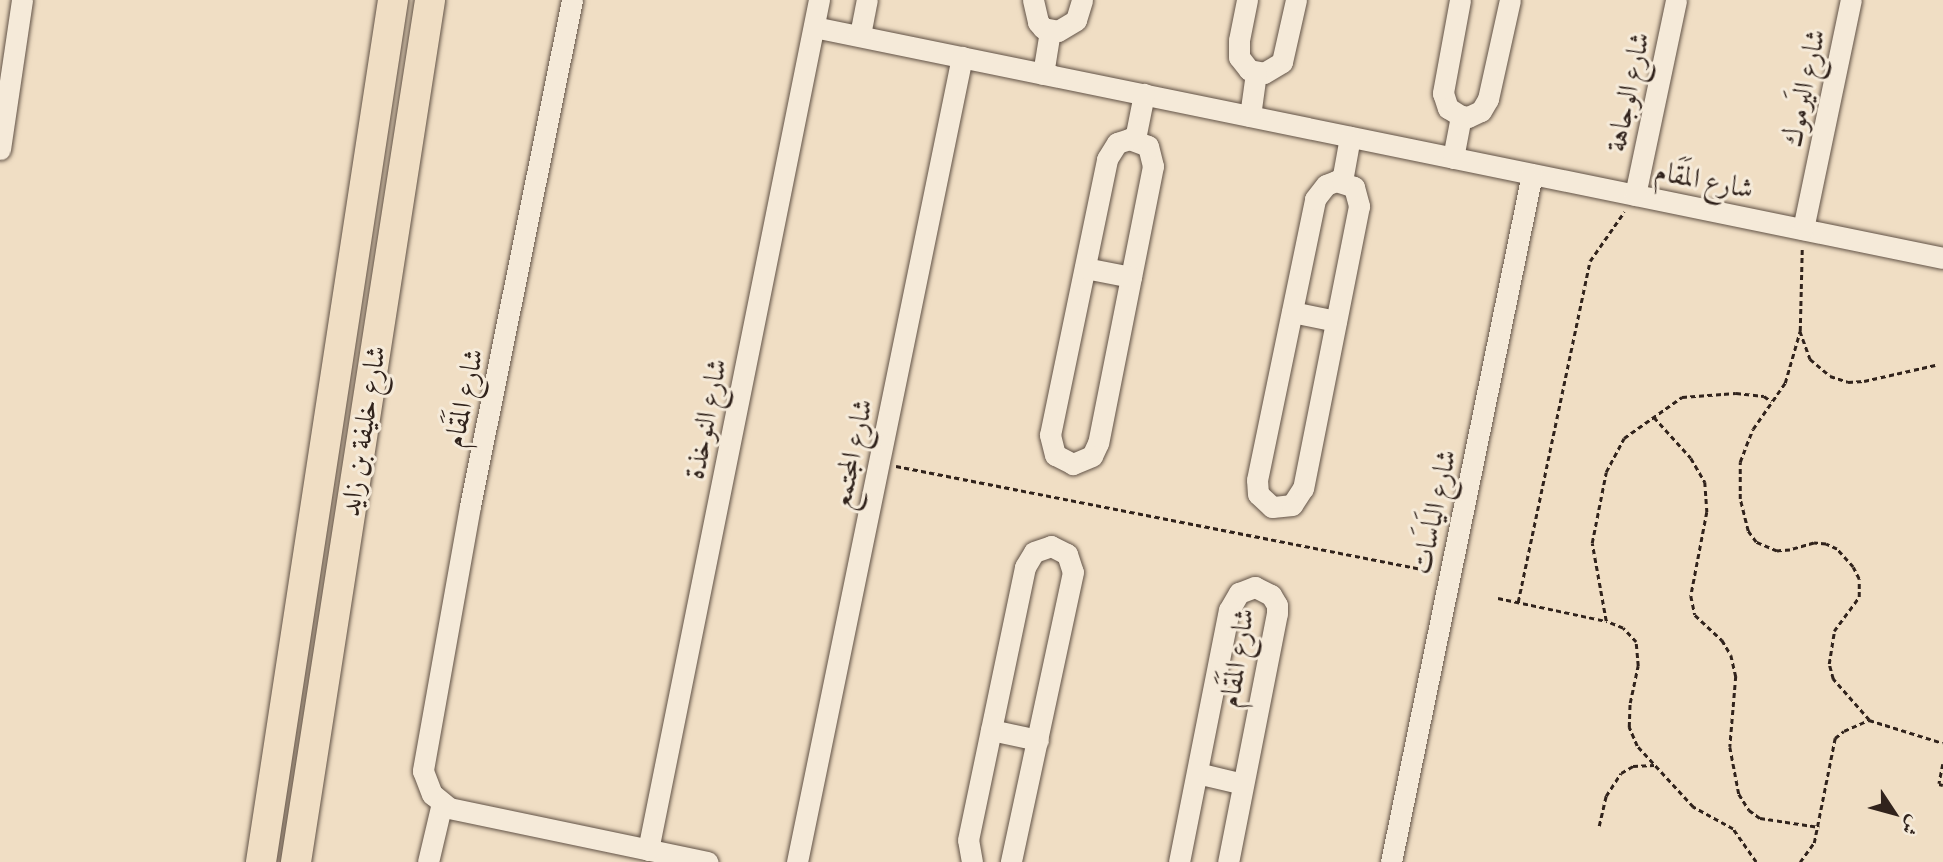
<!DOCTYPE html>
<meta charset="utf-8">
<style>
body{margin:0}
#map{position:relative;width:1943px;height:862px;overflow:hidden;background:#f0dec4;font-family:Alegreya,Amiri,serif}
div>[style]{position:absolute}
.path>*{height:2.5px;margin-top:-1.25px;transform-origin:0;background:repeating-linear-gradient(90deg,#31231c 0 5px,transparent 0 8.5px)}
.roads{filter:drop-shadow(0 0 2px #615246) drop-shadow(0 0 2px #615246)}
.minor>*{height:21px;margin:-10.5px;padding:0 10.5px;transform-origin:10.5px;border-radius:10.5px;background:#f5ead9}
.highway>*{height:30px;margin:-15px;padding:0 15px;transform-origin:15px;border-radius:15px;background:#f0dec4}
span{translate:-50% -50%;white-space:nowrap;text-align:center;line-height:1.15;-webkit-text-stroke:6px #f5ead9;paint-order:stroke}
.street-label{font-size:28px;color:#31231c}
.north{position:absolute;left:1859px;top:778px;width:70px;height:70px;-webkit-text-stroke:5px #f5ead9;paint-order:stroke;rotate:126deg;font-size:19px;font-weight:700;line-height:28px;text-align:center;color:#31231c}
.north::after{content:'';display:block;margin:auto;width:24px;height:32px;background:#31231c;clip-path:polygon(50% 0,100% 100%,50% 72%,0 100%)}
</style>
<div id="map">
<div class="path">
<div style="left:1800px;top:331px;width:30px;rotate:70deg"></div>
<div style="left:1810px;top:359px;width:26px;rotate:40deg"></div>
<div style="left:1830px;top:376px;width:19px;rotate:18deg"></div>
<div style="left:1848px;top:382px;width:16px;rotate:-4deg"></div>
<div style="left:1864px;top:381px;width:73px;rotate:-12.7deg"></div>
<div style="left:1654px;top:417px;width:55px;rotate:47.9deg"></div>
<div style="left:1691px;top:458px;width:28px;rotate:60deg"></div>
<div style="left:1705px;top:482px;width:30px;rotate:86deg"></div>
<div style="left:1707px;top:512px;width:86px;rotate:100.8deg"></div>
<div style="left:1691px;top:596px;width:19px;rotate:78deg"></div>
<div style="left:1695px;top:615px;width:37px;rotate:43deg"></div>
<div style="left:1722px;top:640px;width:17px;rotate:59deg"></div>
<div style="left:1731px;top:655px;width:22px;rotate:77deg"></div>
<div style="left:1736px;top:676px;width:71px;rotate:94.8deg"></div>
<div style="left:1730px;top:747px;width:48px;rotate:79.2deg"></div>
<div style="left:1739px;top:794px;width:19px;rotate:58deg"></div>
<div style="left:1749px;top:810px;width:14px;rotate:36deg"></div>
<div style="left:1760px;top:818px;width:60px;rotate:8.7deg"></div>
<div style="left:896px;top:466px;width:546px;rotate:11.08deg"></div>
<div style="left:1498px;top:598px;width:110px;rotate:12deg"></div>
<div style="left:1518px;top:602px;width:349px;rotate:-78.1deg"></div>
<div style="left:1590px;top:261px;width:60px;rotate:-55.2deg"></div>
<div style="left:1869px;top:720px;width:77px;rotate:17.3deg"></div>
<div style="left:1943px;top:764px;width:20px;rotate:101deg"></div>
<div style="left:1939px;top:784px;width:4px;rotate:14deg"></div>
<div style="left:1599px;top:826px;width:31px;rotate:-77deg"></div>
<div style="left:1606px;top:796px;width:27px;rotate:-57deg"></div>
<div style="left:1621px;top:773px;width:14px;rotate:-30deg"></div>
<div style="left:1633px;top:766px;width:21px;rotate:-3deg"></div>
<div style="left:1756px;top:862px;width:40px;rotate:-124.9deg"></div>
<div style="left:1733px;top:829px;width:46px;rotate:-151.2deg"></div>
<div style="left:1693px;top:807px;width:83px;rotate:-132.6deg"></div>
<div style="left:1637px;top:746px;width:21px;rotate:-113deg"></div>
<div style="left:1629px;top:727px;width:24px;rotate:-88deg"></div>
<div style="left:1630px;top:703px;width:38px;rotate:-78deg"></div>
<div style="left:1638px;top:666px;width:24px;rotate:-95deg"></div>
<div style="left:1636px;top:642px;width:19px;rotate:-133deg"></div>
<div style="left:1623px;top:628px;width:18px;rotate:-158deg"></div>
<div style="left:1606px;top:621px;width:79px;rotate:-100.2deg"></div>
<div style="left:1592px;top:543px;width:72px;rotate:-78.8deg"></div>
<div style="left:1606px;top:472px;width:38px;rotate:-62deg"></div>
<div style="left:1624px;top:438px;width:71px;rotate:-35.3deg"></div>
<div style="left:1682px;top:397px;width:54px;rotate:-4.2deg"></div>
<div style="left:1736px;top:393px;width:28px;rotate:6deg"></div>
<div style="left:1764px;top:396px;width:9px;rotate:36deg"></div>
<div style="left:1800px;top:862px;width:24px;rotate:-54deg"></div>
<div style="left:1814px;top:843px;width:107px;rotate:-78.7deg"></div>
<div style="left:1835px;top:738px;width:11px;rotate:-38deg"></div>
<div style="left:1844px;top:731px;width:27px;rotate:-24deg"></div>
<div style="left:1869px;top:720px;width:55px;rotate:-131.3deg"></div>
<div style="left:1833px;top:679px;width:16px;rotate:-105deg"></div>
<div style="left:1829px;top:664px;width:33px;rotate:-81deg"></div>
<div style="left:1834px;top:631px;width:42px;rotate:-53.7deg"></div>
<div style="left:1859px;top:597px;width:18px;rotate:-90deg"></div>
<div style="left:1859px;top:579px;width:13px;rotate:-117deg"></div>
<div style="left:1853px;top:567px;width:24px;rotate:-132deg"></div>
<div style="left:1837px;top:549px;width:12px;rotate:-156deg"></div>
<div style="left:1826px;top:544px;width:12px;rotate:-175deg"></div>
<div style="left:1814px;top:543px;width:25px;rotate:164deg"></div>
<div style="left:1790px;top:550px;width:13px;rotate:176deg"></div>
<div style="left:1777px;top:551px;width:23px;rotate:-157deg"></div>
<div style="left:1756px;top:542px;width:14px;rotate:-126deg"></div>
<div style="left:1748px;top:531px;width:33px;rotate:-104deg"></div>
<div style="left:1740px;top:499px;width:37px;rotate:-90deg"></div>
<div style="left:1740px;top:462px;width:17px;rotate:-69deg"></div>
<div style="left:1746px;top:446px;width:18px;rotate:-68deg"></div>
<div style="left:1753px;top:429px;width:56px;rotate:-55.2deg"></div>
<div style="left:1785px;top:383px;width:54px;rotate:-73.9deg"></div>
<div style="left:1800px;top:331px;width:84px;rotate:-88.6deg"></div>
</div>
<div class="roads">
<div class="minor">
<div style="left:572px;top:0;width:516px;rotate:101.4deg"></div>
<div style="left:470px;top:506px;width:269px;rotate:100.1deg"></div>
<div style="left:423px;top:771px;width:25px;rotate:69deg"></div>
<div style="left:432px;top:794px;width:22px;rotate:39deg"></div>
<div style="left:449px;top:808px;width:264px;rotate:11.8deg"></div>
<div style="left:1033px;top:0;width:23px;rotate:77deg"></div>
<div style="left:1038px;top:22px;width:8px;rotate:50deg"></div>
<div style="left:1043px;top:28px;width:15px;rotate:11deg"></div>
<div style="left:1058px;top:31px;width:21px;rotate:-31deg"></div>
<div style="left:1076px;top:20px;width:21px;rotate:-73deg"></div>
<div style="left:1247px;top:0;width:41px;rotate:101.3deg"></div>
<div style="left:1239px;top:40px;width:17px;rotate:90deg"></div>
<div style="left:1239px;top:57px;width:16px;rotate:52deg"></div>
<div style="left:1249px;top:70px;width:15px;rotate:11deg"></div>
<div style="left:1264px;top:73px;width:21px;rotate:-31deg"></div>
<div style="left:1282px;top:62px;width:64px;rotate:-77.3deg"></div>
<div style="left:1460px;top:0;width:95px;rotate:100.4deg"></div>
<div style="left:1443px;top:93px;width:16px;rotate:72deg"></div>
<div style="left:1448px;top:108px;width:15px;rotate:32deg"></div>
<div style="left:1461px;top:116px;width:7px;rotate:8deg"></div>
<div style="left:1468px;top:117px;width:14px;rotate:-25deg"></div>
<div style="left:1481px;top:111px;width:14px;rotate:-60deg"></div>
<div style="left:1488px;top:99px;width:101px;rotate:-77.5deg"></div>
<div style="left:814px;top:27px;width:1152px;rotate:11.56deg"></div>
<div style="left:860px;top:35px;width:36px;rotate:-79deg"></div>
<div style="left:1043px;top:74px;width:44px;rotate:-80.8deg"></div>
<div style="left:1250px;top:116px;width:43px;rotate:-82.1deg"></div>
<div style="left:1129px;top:139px;width:20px;rotate:20deg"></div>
<div style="left:1148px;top:146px;width:21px;rotate:76deg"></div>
<div style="left:1153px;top:166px;width:282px;rotate:101.2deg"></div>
<div style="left:1098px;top:443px;width:14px;rotate:115deg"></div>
<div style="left:1092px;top:456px;width:21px;rotate:157deg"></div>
<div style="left:1073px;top:464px;width:20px;rotate:-153deg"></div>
<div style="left:1055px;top:455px;width:21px;rotate:-104deg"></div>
<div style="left:1050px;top:435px;width:282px;rotate:-78.3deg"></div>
<div style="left:1107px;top:159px;width:19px;rotate:-58deg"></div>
<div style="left:1117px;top:143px;width:13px;rotate:-18deg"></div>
<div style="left:1135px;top:139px;width:46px;rotate:-78.7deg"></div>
<div style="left:0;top:149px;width:151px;rotate:-81.6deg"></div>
<div style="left:1453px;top:158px;width:43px;rotate:-79.2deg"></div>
<div style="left:1336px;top:181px;width:19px;rotate:18deg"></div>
<div style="left:1354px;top:187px;width:20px;rotate:75deg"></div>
<div style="left:1359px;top:206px;width:288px;rotate:101.2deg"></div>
<div style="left:1303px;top:488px;width:20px;rotate:123deg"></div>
<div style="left:1292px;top:505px;width:20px;rotate:174deg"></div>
<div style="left:1272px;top:507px;width:19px;rotate:-137deg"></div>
<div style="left:1258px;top:494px;width:14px;rotate:-94deg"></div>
<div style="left:1257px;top:480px;width:287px;rotate:-78.3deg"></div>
<div style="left:1315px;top:199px;width:18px;rotate:-52deg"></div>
<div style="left:1326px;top:185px;width:11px;rotate:-22deg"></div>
<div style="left:1342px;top:181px;width:45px;rotate:-79.7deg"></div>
<div style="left:1635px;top:195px;width:199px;rotate:-78.1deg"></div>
<div style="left:1803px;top:229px;width:234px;rotate:-78.2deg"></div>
<div style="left:1085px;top:268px;width:47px;rotate:11.1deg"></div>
<div style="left:1292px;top:312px;width:45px;rotate:11.6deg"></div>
<div style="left:991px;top:730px;width:48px;rotate:12deg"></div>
<div style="left:1197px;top:773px;width:47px;rotate:13.4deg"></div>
<div style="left:648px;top:850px;width:867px;rotate:-78.63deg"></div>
<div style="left:428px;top:862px;width:61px;rotate:-76.7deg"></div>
<div style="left:797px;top:862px;width:822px;rotate:-78.42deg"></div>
<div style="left:972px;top:862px;width:22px;rotate:-100deg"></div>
<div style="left:968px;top:840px;width:279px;rotate:-78.2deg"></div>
<div style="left:1025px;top:567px;width:17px;rotate:-59deg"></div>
<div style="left:1034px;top:552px;width:18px;rotate:-19deg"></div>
<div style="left:1051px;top:546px;width:18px;rotate:27deg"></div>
<div style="left:1067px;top:554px;width:19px;rotate:72deg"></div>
<div style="left:1073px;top:572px;width:297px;rotate:102.1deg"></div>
<div style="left:1179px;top:862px;width:257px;rotate:-78.8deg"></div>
<div style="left:1229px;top:610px;width:20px;rotate:-60deg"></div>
<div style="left:1239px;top:593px;width:17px;rotate:-21deg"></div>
<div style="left:1255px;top:587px;width:18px;rotate:27deg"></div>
<div style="left:1271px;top:595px;width:12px;rotate:59deg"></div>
<div style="left:1277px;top:605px;width:8px;rotate:90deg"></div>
<div style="left:1277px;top:613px;width:254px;rotate:101.1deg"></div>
<div style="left:1391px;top:862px;width:702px;rotate:-78.42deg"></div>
</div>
<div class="highway">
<div style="left:261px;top:862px;width:872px;rotate:-81.29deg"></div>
<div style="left:296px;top:862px;width:872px;rotate:-81.16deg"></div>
</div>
</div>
<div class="street-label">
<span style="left:1804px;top:88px;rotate:-78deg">شارع اليَرموك</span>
<span style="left:1628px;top:92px;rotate:-78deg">شارع الوجاهة</span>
<span style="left:1704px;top:180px;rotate:11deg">شارع المَقَام</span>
<span style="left:464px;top:398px;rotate:-78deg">شارع المَقَام</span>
<span style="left:706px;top:419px;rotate:-79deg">شارع النوخذة</span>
<span style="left:363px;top:431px;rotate:-81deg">شارع خليفة بن زايد</span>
<span style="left:852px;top:454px;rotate:-78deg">شارع المجتمع</span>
<span style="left:1434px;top:512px;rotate:-78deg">شارع اليَاسَات</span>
<span style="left:1237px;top:658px;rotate:-81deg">شارع المَقَام</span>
</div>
<div class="north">ش</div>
</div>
